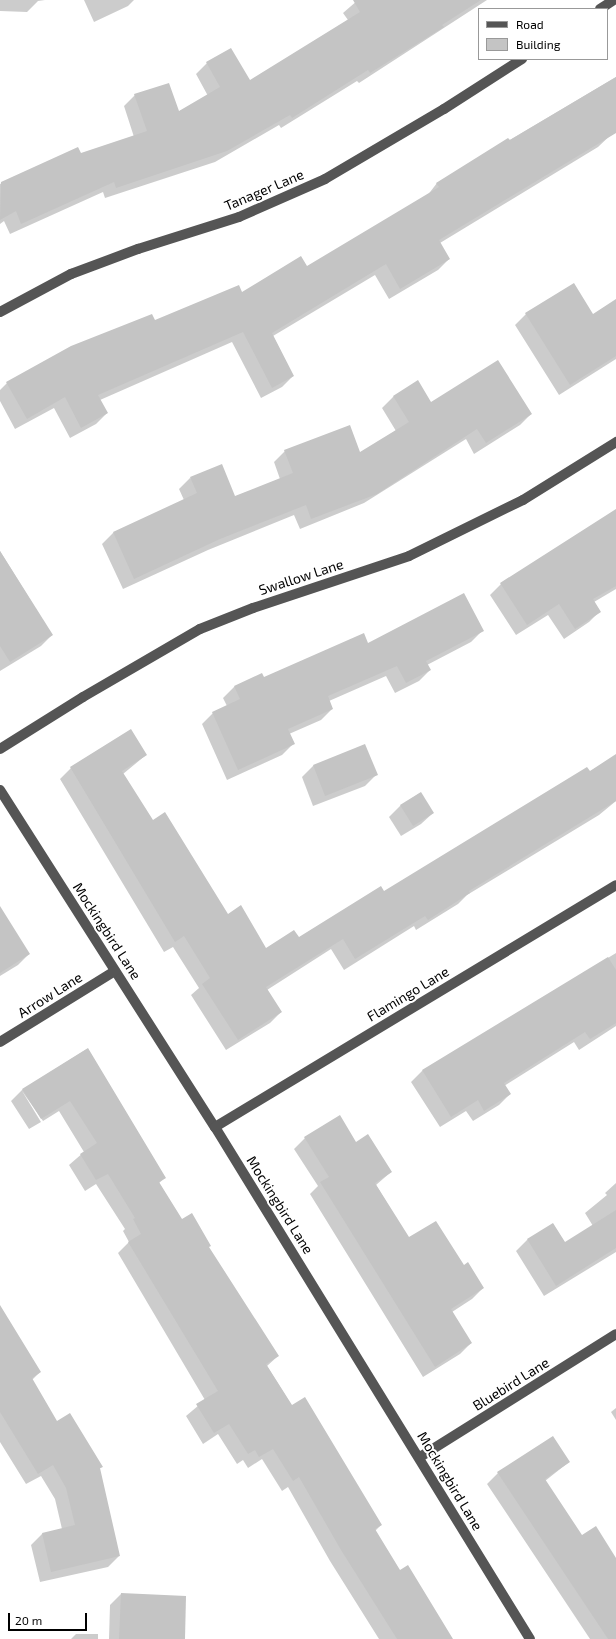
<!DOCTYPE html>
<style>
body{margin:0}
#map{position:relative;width:616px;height:1639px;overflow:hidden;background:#fff;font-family:"Exo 2",sans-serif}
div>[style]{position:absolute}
.shadow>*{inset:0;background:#0003}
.building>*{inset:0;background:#c4c4c4}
.minor>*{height:10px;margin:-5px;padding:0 5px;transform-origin:5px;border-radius:5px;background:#555}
span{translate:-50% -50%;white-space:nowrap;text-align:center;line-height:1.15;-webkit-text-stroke:4px #fff;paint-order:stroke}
.street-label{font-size:14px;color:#000}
.legend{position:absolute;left:478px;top:8px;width:130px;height:52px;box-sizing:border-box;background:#fff;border:1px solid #999;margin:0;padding:5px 7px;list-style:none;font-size:12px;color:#000}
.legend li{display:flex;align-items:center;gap:8px;height:20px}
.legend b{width:20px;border:1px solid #999}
.scale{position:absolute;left:8px;top:1613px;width:79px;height:18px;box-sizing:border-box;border:2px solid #000;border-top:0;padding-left:5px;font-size:12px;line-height:14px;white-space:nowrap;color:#000;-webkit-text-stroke:3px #fff;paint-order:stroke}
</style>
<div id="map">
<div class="shadow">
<div style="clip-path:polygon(0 0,45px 0,38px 1px,27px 12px,0 11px)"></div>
<div style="clip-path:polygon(84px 0,134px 0,128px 6px,94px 22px)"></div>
<div style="clip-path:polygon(358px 0,487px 0,359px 83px,357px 81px,281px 128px,279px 125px,215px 162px,105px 198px,103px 192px,10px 234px,4px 221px,0 224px,0 184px,78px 148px,81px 155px,134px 137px,124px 106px,135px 95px,178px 112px,208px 96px,196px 74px,207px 63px,250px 82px,348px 20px,343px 13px)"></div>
<div style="clip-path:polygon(616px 77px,616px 130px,598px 147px,440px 243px,449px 259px,438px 270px,389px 299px,375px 275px,273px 336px,293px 376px,282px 387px,261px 398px,232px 342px,100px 400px,107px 413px,96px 424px,70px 438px,54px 408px,15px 429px,0 401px,0 390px,7px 383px,154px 321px,241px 293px,307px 268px,427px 196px,437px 183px)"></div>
<div style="clip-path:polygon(616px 300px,616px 359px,559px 395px,515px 325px,526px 314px,593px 315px)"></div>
<div style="clip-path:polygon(417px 382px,431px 403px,531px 414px,520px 425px,474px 454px,466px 439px,364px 503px,300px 529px,294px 515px,208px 550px,123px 589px,102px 544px,113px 533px,184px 500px,179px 489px,190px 478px,234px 497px,280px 479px,274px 462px,285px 451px,360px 453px,396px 431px,382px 408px,393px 397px)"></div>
<div style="clip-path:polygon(616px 510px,616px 589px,594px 602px,600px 611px,589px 622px,564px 639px,548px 615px,516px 635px,490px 595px,501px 584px)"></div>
<div style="clip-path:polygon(0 551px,52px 635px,41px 646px,0 671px)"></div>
<div style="clip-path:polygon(482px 631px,471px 642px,427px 665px,430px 670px,419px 681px,395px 693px,386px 676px,329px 701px,332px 709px,321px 720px,289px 734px,293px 744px,282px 755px,227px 780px,202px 724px,213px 713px,227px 706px,223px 698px,234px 687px,262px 674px,263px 678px,368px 644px)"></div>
<div style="clip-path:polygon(365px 746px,376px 775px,365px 786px,313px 806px,302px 777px,313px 766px)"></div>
<div style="clip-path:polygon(146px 755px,123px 774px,152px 821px,227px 915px,265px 949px,298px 938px,384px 893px,616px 756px,616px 801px,599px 815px,467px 895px,458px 904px,416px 930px,414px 926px,344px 970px,331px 949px,267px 990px,281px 1012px,270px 1023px,226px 1050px,191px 995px,199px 988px,173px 947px,164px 952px,60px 779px,71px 768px)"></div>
<div style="clip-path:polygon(420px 793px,433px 813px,421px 824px,401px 836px,389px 817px,400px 806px)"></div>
<div style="clip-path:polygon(0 908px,29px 954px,18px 965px,0 976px)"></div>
<div style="clip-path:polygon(616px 953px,616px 1026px,579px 1050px,574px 1042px,504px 1086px,510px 1094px,499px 1105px,473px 1121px,466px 1111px,440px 1127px,411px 1082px,422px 1071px)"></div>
<div style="clip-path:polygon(87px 1049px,165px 1178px,159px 1183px,182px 1220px,208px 1247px,278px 1356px,267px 1366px,292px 1406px,381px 1525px,375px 1531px,400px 1571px,452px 1639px,379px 1639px,330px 1561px,288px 1487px,282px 1491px,262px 1459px,248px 1468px,243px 1460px,237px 1464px,218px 1434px,203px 1444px,186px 1416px,205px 1400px,118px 1253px,129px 1242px,123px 1231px,125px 1229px,96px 1184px,85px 1191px,69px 1165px,84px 1152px,59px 1111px,43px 1121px,22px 1091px,41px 1122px,29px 1129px,11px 1101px,22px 1090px)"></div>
<div style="clip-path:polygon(305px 1138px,355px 1143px,391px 1172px,376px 1185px,409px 1239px,483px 1288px,472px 1299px,452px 1312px,471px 1343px,460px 1354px,423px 1377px,310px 1194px,318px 1186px,294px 1149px)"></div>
<div style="clip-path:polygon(616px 1183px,616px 1252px,544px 1296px,516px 1251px,527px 1240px,553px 1224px,565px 1243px,593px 1226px,585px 1213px,607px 1195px,605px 1193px)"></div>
<div style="clip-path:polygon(0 1315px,40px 1372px,32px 1380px,56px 1422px,102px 1467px,99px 1469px,119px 1556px,108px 1567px,40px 1582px,31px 1545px,42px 1534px,62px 1529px,55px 1499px,41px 1476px,26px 1484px,0 1442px)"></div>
<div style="clip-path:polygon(616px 1408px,616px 1420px,611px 1412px)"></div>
<div style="clip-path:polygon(569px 1462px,545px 1481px,581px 1536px,616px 1560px,616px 1639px,590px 1639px,487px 1484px,498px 1473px)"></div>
<div style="clip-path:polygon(121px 1594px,184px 1639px,109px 1639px,110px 1605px)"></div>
<div style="clip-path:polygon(76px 1634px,98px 1634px,98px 1639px,71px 1639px)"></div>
</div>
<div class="building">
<div style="clip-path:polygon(353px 0,481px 0,442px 25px,444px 27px,370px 73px,368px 70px,292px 118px,290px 115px,227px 151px,116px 188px,114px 182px,21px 224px,16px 211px,0 220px,1px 182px,78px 147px,81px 153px,147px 131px,134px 94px,169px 83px,179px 111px,220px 87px,206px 62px,231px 48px,250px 80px,360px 12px)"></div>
<div style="clip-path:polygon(616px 77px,616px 133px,439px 240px,450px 259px,400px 289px,386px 264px,272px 333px,294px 376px,272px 388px,243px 332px,98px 395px,108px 413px,81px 428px,65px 397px,27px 419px,6px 382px,71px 346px,152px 314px,155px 320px,239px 285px,242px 292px,301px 256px,307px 266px,439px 187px,436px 183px,508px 138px,510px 140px)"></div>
<div style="clip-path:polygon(574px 283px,593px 314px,616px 299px,616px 356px,570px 385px,525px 313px)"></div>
<div style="clip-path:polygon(498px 360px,532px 414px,486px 443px,477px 429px,377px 494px,311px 519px,306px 505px,220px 539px,134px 579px,113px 532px,197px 493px,190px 477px,222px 464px,235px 496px,293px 473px,284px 450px,350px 425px,360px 452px,409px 422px,393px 396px,418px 380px,431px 402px)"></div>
<div style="clip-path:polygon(616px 509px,616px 586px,593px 599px,601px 612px,575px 629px,559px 604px,527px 625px,500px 583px)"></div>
<div style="clip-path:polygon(0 551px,53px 635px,10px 662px,0 646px)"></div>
<div style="clip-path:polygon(464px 593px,484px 631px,426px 661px,431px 670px,406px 683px,397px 666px,328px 696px,333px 709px,288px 729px,295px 744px,238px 770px,212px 712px,240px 699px,234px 686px,262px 673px,264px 677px,364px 633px,368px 643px)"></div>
<div style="clip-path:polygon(131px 729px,147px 755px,122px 771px,153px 820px,165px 812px,228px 914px,241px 905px,266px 948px,294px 930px,299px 937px,381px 886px,384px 891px,587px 767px,590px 771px,616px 754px,616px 801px,469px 891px,470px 893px,428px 920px,425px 916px,355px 959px,343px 939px,266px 987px,282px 1012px,238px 1040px,202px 984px,210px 978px,184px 936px,175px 942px,70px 767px)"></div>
<div style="clip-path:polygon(365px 744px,378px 775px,325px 796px,313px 765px)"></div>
<div style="clip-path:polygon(421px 792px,434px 813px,413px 826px,400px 805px)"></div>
<div style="clip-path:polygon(0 906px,30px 954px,0 973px)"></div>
<div style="clip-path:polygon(608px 957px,616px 970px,616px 1023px,590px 1039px,585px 1032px,504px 1083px,511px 1094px,484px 1111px,478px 1100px,451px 1117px,422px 1070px)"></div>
<div style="clip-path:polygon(88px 1048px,166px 1178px,159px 1182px,182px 1219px,192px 1213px,211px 1246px,209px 1247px,279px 1356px,266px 1364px,292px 1405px,305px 1397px,382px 1525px,375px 1529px,400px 1570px,408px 1565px,453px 1639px,397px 1639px,341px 1550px,299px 1477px,293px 1481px,273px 1449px,259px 1457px,255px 1450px,248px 1454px,229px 1424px,214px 1433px,196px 1404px,218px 1391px,128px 1242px,141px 1234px,133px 1219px,135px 1218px,108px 1174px,96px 1180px,80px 1154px,97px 1143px,70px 1101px,41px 1119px,22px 1089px)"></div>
<div style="clip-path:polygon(340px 1115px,356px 1142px,368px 1134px,392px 1172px,375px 1183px,409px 1237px,436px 1221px,464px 1265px,468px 1262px,484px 1288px,451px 1309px,472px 1343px,435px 1367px,320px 1182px,329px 1177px,304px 1137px)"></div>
<div style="clip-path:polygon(616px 1210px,616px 1248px,556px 1286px,527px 1239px,553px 1223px,565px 1242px)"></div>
<div style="clip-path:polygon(0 1305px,41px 1372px,32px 1378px,57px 1421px,70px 1413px,103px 1467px,100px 1468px,120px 1556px,51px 1572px,42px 1533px,75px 1525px,66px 1488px,53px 1465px,38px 1474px,0 1412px)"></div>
<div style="clip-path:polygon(553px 1436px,570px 1462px,545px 1479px,582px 1535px,596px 1526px,616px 1558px,616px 1639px,608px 1639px,497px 1472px)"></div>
<div style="clip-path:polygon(121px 1593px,186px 1596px,185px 1639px,119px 1639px)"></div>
</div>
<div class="minor">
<div style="left:600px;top:9px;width:17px;rotate:-33deg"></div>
<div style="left:0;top:312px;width:81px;rotate:-28.2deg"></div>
<div style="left:71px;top:274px;width:72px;rotate:-20.5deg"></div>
<div style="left:138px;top:249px;width:106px;rotate:-17.6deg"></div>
<div style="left:239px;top:217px;width:94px;rotate:-23.8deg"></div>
<div style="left:325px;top:179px;width:138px;rotate:-30.5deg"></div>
<div style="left:444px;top:109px;width:93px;rotate:-32.7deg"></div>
<div style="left:0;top:749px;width:98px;rotate:-32.1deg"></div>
<div style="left:83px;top:697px;width:135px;rotate:-30.2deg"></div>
<div style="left:200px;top:629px;width:57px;rotate:-21.6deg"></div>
<div style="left:253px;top:608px;width:164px;rotate:-18.4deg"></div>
<div style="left:409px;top:556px;width:127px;rotate:-26.2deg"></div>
<div style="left:523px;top:500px;width:110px;rotate:-31.9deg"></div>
<div style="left:0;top:790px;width:400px;rotate:57.5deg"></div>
<div style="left:215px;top:1127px;width:601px;rotate:58.4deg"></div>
<div style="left:0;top:1042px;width:135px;rotate:-31.7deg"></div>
<div style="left:215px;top:1127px;width:468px;rotate:-31.1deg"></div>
<div style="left:420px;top:1457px;width:231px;rotate:-32.1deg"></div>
</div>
<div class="street-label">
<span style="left:264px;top:190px;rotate:-23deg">Tanager Lane</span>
<span style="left:301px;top:577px;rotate:-18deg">Swallow Lane</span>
<span style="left:107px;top:931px;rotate:57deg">Mockingbird Lane</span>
<span style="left:408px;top:994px;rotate:-31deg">Flamingo Lane</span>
<span style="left:50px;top:995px;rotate:-32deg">Arrow Lane</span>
<span style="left:280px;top:1205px;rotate:58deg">Mockingbird Lane</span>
<span style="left:511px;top:1384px;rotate:-32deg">Bluebird Lane</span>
<span style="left:450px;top:1481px;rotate:59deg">Mockingbird Lane</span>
</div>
<ul class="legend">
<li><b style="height:5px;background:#555"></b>Road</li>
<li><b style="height:11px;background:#c4c4c4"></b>Building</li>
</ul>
<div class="scale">20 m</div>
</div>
